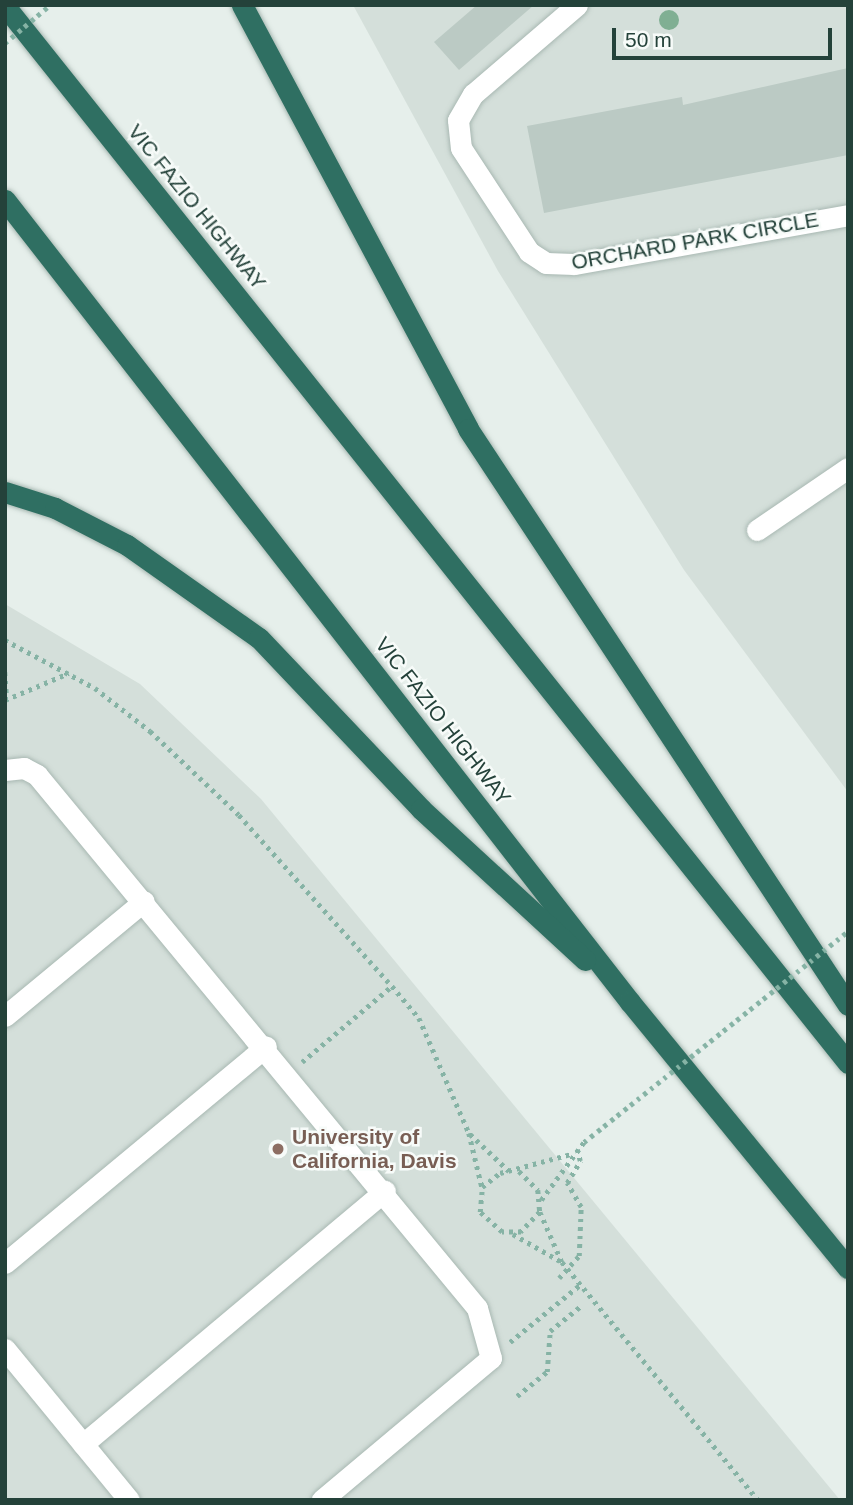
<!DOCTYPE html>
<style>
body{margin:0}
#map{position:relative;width:853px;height:1505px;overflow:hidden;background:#e6efeb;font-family:Arial,sans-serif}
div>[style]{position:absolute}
.built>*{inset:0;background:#d4dfda}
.building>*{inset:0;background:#bbcac4}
.path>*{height:4.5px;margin-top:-2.25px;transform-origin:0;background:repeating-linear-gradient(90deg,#86b3a5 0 3.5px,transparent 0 8.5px)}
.roads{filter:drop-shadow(0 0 2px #a8b8b2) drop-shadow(0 0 2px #a8b8b2)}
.minor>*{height:21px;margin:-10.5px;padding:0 10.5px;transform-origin:10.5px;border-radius:10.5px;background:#fff}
.highway>*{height:21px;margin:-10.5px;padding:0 10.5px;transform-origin:10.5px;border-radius:10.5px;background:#2f6f62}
.path-bridge>*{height:4.5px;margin-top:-2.25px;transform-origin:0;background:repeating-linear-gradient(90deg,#86b3a5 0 3.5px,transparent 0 8.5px)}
.trees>*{width:20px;height:20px;margin:-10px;border-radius:50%;background:#80af93}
.dots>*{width:19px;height:19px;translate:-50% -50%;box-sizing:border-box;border:4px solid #f7fbf9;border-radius:50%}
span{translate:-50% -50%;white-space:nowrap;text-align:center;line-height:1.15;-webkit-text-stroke:5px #f7fbf9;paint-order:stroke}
.street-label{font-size:21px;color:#24423a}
.education-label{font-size:21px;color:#785e54;font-weight:700}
.left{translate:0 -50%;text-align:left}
.frame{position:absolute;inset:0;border:7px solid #24423a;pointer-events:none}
.scale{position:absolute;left:612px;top:28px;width:220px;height:32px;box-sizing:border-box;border:4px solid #24423a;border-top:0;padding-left:9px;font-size:21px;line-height:24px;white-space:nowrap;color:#24423a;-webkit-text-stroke:5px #f7fbf9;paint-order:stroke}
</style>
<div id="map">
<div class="built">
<div style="clip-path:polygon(353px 5px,848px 5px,848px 792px,684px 570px,498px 271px)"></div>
<div style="clip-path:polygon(5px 604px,140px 684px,261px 799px,840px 1500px,5px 1500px)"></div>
</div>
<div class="building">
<div style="clip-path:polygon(477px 5px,534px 5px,459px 70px,434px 42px)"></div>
<div style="clip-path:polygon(848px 68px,848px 155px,544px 213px,527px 126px,682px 97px,683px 105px)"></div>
</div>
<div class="path">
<div style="left:5px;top:640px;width:102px;rotate:28.1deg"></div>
<div style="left:95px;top:688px;width:70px;rotate:38deg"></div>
<div style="left:150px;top:731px;width:122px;rotate:43.3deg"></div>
<div style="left:239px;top:815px;width:229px;rotate:48.2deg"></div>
<div style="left:392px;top:986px;width:42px;rotate:49.8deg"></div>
<div style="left:419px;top:1018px;width:125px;rotate:66.5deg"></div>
<div style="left:469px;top:1133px;width:56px;rotate:76.5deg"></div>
<div style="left:5px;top:672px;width:26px;rotate:86deg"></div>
<div style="left:5px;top:700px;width:69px;rotate:-22.9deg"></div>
<div style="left:302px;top:1062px;width:118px;rotate:-40.2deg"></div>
<div style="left:470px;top:1134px;width:54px;rotate:43.5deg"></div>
<div style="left:519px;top:1171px;width:27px;rotate:45deg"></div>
<div style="left:538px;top:1190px;width:22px;rotate:85deg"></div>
<div style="left:540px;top:1212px;width:28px;rotate:134deg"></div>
<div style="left:521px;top:1232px;width:19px;rotate:180deg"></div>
<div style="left:502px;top:1232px;width:30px;rotate:-138deg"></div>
<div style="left:480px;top:1212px;width:25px;rotate:-85deg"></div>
<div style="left:482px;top:1187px;width:23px;rotate:-38deg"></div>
<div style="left:500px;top:1173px;width:73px;rotate:-15deg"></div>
<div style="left:541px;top:1200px;width:72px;rotate:-53.4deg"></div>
<div style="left:540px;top:1212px;width:55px;rotate:66.3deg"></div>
<div style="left:562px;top:1262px;width:308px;rotate:50.5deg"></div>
<div style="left:513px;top:1234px;width:54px;rotate:29.9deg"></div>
<div style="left:559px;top:1278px;width:30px;rotate:-48deg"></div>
<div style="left:579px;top:1256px;width:49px;rotate:-87.7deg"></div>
<div style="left:581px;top:1207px;width:28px;rotate:-120deg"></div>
<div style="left:567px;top:1183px;width:26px;rotate:-59deg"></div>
<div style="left:580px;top:1161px;width:12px;rotate:-104deg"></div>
<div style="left:510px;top:1342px;width:90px;rotate:-39.2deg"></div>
<div style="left:517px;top:1396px;width:38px;rotate:-39deg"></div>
<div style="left:547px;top:1372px;width:41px;rotate:-85.8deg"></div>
<div style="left:550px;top:1331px;width:40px;rotate:-39deg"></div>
</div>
<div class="roads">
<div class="minor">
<div style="left:577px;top:5px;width:137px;rotate:139.4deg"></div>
<div style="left:473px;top:94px;width:30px;rotate:120deg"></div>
<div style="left:458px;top:120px;width:28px;rotate:84deg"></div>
<div style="left:461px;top:148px;width:124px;rotate:56.8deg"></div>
<div style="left:529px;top:252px;width:20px;rotate:33deg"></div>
<div style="left:546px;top:263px;width:28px;rotate:2deg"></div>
<div style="left:574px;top:264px;width:278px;rotate:-10.1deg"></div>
<div style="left:757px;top:530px;width:110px;rotate:-34.3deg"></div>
<div style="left:5px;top:770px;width:19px;rotate:-6deg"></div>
<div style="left:24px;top:768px;width:15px;rotate:28deg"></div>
<div style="left:37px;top:775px;width:691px;rotate:50.46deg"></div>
<div style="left:477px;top:1308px;width:52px;rotate:74.4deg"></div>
<div style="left:491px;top:1358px;width:221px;rotate:140deg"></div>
<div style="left:5px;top:1016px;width:180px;rotate:-39.6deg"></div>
<div style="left:5px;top:1263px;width:339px;rotate:-39.7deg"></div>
<div style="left:5px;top:1349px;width:195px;rotate:50.6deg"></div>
<div style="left:83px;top:1444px;width:394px;rotate:-40deg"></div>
</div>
<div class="highway">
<div style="left:242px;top:5px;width:480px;rotate:61.9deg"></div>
<div style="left:468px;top:429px;width:690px;rotate:56.59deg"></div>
<div style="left:5px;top:6px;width:1352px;rotate:51.43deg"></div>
<div style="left:5px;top:200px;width:1017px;rotate:52.07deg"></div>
<div style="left:630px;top:1002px;width:344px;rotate:50.7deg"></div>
<div style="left:5px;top:492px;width:52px;rotate:17.7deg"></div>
<div style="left:55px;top:508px;width:81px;rotate:27.2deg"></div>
<div style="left:127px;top:545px;width:161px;rotate:35.2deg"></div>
<div style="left:259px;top:638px;width:236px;rotate:46.5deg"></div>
<div style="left:421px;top:809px;width:223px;rotate:42.6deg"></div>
</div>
</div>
<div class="path-bridge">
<div style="left:5px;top:43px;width:59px;rotate:-40.2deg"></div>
<div style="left:584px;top:1142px;width:338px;rotate:-38.6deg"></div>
</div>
<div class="trees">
<div style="left:669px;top:20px"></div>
</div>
<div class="dots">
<div style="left:278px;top:1149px;background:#8d6e63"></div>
</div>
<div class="street-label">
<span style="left:197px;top:207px;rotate:51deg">VIC FAZIO HIGHWAY</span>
<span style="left:695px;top:241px;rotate:-10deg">ORCHARD PARK CIRCLE</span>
<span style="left:443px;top:721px;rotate:52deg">VIC FAZIO HIGHWAY</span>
</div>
<div class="education-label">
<span class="left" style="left:292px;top:1149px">University of<br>California, Davis</span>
</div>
<div class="frame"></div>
<div class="scale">50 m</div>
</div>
